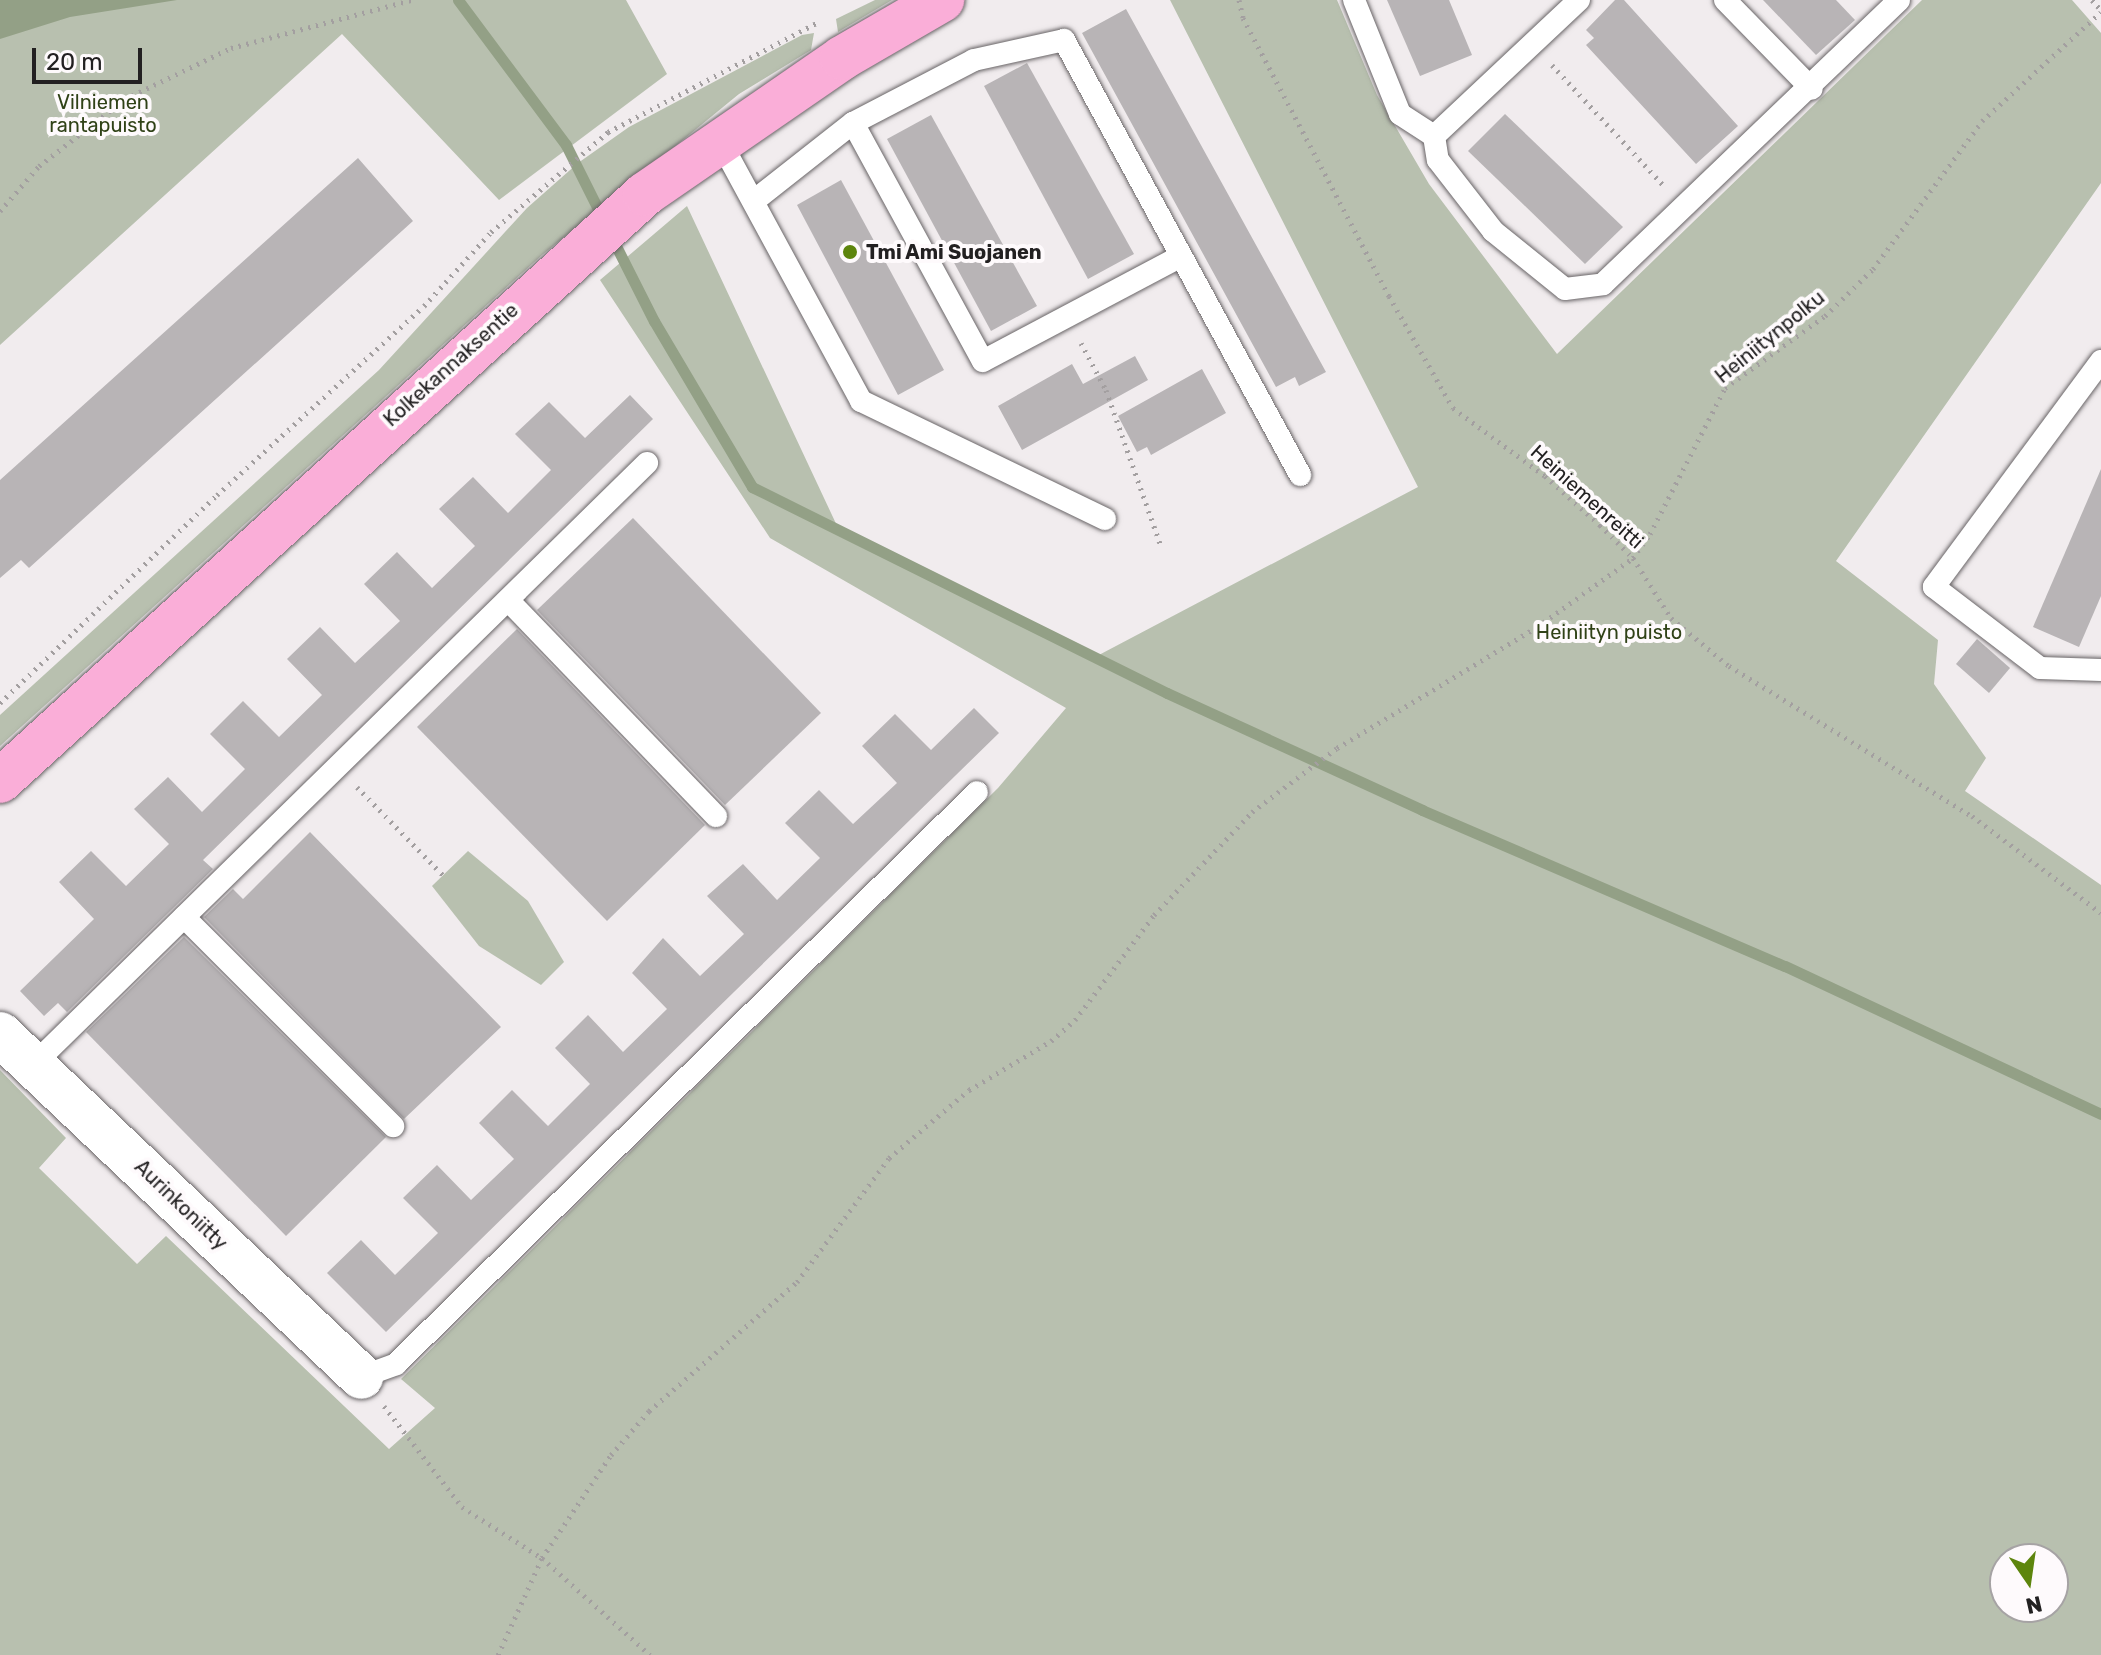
<!DOCTYPE html>
<style>
body{margin:0}
#map{position:relative;width:2101px;height:1655px;overflow:hidden;background:#f1ecee;font-family:Rubik,sans-serif}
div>[style]{position:absolute}
.green>*{inset:0;background:#b8c0af}
.water>*{inset:0;background:#93a086}
.stream>*{height:11px;margin:-5.5px;padding:0 5.5px;transform-origin:5.5px;border-radius:5.5px;background:#93a086}
.building>*{inset:0;background:#b8b4b6}
.path>*{height:5px;margin-top:-2.5px;transform-origin:0;background:repeating-linear-gradient(90deg,#a39fa0 0 2px,transparent 0 8px)}
.roads{filter:drop-shadow(0 0 2px #686466) drop-shadow(0 0 2px #686466)}
.service>*{height:22px;margin:-11px;padding:0 11px;transform-origin:11px;border-radius:11px;background:#fff}
.minor>*{height:44px;margin:-22px;padding:0 22px;transform-origin:22px;border-radius:22px;background:#fff}
.primary>*{height:44px;margin:-22px;padding:0 22px;transform-origin:22px;border-radius:22px;background:#faaed8}
.dots>*{width:22px;height:22px;translate:-50% -50%;box-sizing:border-box;border:4px solid #fefafc;border-radius:50%}
span{translate:-50% -50%;white-space:nowrap;text-align:center;line-height:1.15;-webkit-text-stroke:8px #fefafc;paint-order:stroke}
.park-label{font-size:20px;color:#304217}
.poi-label{font-size:20px;color:#222021;font-weight:700}
.left{translate:0 -50%;text-align:left}
.street-label{font-size:20px;color:#222021}
.north{position:absolute;left:1989px;top:1543px;width:80px;height:80px;box-sizing:border-box;background:#fefafc;border:2px solid #a6a3a4;border-radius:50%;rotate:167deg;font-size:22px;font-weight:700;line-height:32px;text-align:center;color:#222021}
.north::after{content:'';display:block;margin:auto;width:28px;height:36px;background:#5d850d;clip-path:polygon(50% 0,100% 100%,50% 72%,0 100%)}
.scale{position:absolute;left:32px;top:48px;width:110px;height:36px;box-sizing:border-box;border:4px solid #222021;border-top:0;padding-left:10px;font-size:24px;line-height:28px;white-space:nowrap;color:#222021;-webkit-text-stroke:6px #fefafc;paint-order:stroke}
</style>
<div id="map">
<div class="green">
<div style="clip-path:polygon(0 0,626px 0,667px 74px,499px 200px,342px 34px,0 345px)"></div>
<div style="clip-path:polygon(875px 0,892px 0,838px 32px,836px 19px)"></div>
<div style="clip-path:polygon(evenodd,1170px 0,1337px 0,1377px 95px,1429px 184px,1557px 354px,1922px 0,2072px 0,2101px 33px,2101px 183px,1836px 561px,1938px 640px,1934px 684px,1986px 758px,1965px 791px,2101px 885px,2101px 1655px,0 1655px,0 1070px,66px 1138px,39px 1168px,137px 1264px,166px 1236px,389px 1449px,435px 1408px,401px 1379px,998px 788px,1066px 708px,770px 538px,600px 280px,687px 206px,839px 530px,1097px 656px,1418px 487px,1170px 0,2005px 1559px,2053px 1559px,2053px 1607px,2005px 1607px,2005px 1559px)"></div>
<div style="clip-path:polygon(814px 33px,811px 50px,739px 94px,542px 255px,0 746px,0 715px,379px 370px,527px 208px,578px 163px,629px 127px,802px 35px)"></div>
<div style="clip-path:polygon(468px 851px,528px 901px,564px 962px,541px 985px,479px 946px,432px 886px)"></div>
</div>
<div class="water">
<div style="clip-path:polygon(0 0,177px 0,70px 17px,0 39px)"></div>
</div>
<div class="stream">
<div style="left:458px;top:0;width:181px;rotate:53.3deg"></div>
<div style="left:566px;top:145px;width:83px;rotate:63.4deg"></div>
<div style="left:612px;top:238px;width:93px;rotate:63.2deg"></div>
<div style="left:654px;top:321px;width:193px;rotate:59.4deg"></div>
<div style="left:752px;top:487px;width:463px;rotate:26.4deg"></div>
<div style="left:1167px;top:693px;width:281px;rotate:24.6deg"></div>
<div style="left:1422px;top:810px;width:395px;rotate:23.3deg"></div>
<div style="left:1785px;top:966px;width:349px;rotate:25.1deg"></div>
</div>
<div class="building">
<div style="clip-path:polygon(1387px 0,1449px 0,1472px 55px,1420px 76px)"></div>
<div style="clip-path:polygon(1615px 0,1624px 0,1738px 126px,1696px 164px,1586px 45px,1594px 38px,1586px 30px)"></div>
<div style="clip-path:polygon(1763px 0,1836px 0,1855px 20px,1816px 55px)"></div>
<div style="clip-path:polygon(1126px 9px,1326px 372px,1299px 386px,1295px 377px,1276px 387px,1082px 33px)"></div>
<div style="clip-path:polygon(1027px 63px,1134px 254px,1088px 279px,984px 86px)"></div>
<div style="clip-path:polygon(1505px 114px,1623px 227px,1585px 264px,1468px 151px)"></div>
<div style="clip-path:polygon(931px 115px,1037px 306px,991px 331px,887px 139px)"></div>
<div style="clip-path:polygon(358px 158px,413px 221px,29px 568px,21px 560px,0 578px,0 480px)"></div>
<div style="clip-path:polygon(841px 180px,944px 370px,898px 395px,797px 205px)"></div>
<div style="clip-path:polygon(1135px 356px,1148px 380px,1022px 450px,998px 406px,1072px 364px,1083px 384px)"></div>
<div style="clip-path:polygon(1202px 369px,1226px 413px,1151px 455px,1147px 447px,1137px 452px,1118px 416px)"></div>
<div style="clip-path:polygon(630px 395px,653px 419px,203px 860px,213px 869px,67px 1012px,58px 1003px,44px 1016px,20px 991px,94px 919px,59px 882px,91px 851px,126px 886px,169px 844px,134px 809px,168px 777px,202px 812px,245px 769px,210px 734px,243px 701px,279px 737px,322px 695px,287px 659px,320px 627px,355px 663px,400px 621px,364px 584px,397px 552px,432px 588px,475px 546px,439px 509px,473px 477px,508px 513px,551px 470px,515px 434px,549px 402px,585px 438px)"></div>
<div style="clip-path:polygon(2101px 469px,2101px 596px,2079px 647px,2033px 627px)"></div>
<div style="clip-path:polygon(633px 518px,821px 713px,725px 805px,537px 610px)"></div>
<div style="clip-path:polygon(517px 629px,705px 825px,607px 921px,417px 727px)"></div>
<div style="clip-path:polygon(1977px 639px,2010px 668px,1989px 693px,1956px 664px)"></div>
<div style="clip-path:polygon(974px 708px,999px 733px,386px 1332px,327px 1273px,361px 1240px,395px 1275px,438px 1233px,403px 1198px,437px 1165px,471px 1200px,514px 1159px,479px 1123px,512px 1090px,548px 1126px,590px 1084px,555px 1048px,588px 1015px,623px 1052px,667px 1009px,632px 973px,663px 938px,700px 976px,744px 934px,707px 896px,743px 864px,777px 900px,820px 858px,785px 823px,819px 790px,853px 824px,897px 783px,862px 746px,895px 714px,931px 750px)"></div>
<div style="clip-path:polygon(310px 832px,501px 1027px,404px 1119px,204px 917px,233px 889px,243px 899px)"></div>
<div style="clip-path:polygon(184px 937px,386px 1137px,286px 1236px,86px 1032px)"></div>
</div>
<div class="path">
<div style="left:1239px;top:0;width:18px;rotate:77deg"></div>
<div style="left:1243px;top:18px;width:314px;rotate:62.3deg"></div>
<div style="left:1389px;top:296px;width:129px;rotate:60.3deg"></div>
<div style="left:1453px;top:408px;width:114px;rotate:36.5deg"></div>
<div style="left:1545px;top:476px;width:74px;rotate:41.7deg"></div>
<div style="left:1600px;top:525px;width:47px;rotate:45deg"></div>
<div style="left:1633px;top:558px;width:71px;rotate:57.7deg"></div>
<div style="left:1671px;top:618px;width:75px;rotate:39.6deg"></div>
<div style="left:1729px;top:666px;width:286px;rotate:31.7deg"></div>
<div style="left:1972px;top:816px;width:161px;rotate:36.9deg"></div>
<div style="left:2092px;top:0;width:13px;rotate:48deg"></div>
<div style="left:1552px;top:65px;width:166px;rotate:47.2deg"></div>
<div style="left:0;top:211px;width:60px;rotate:-49.1deg"></div>
<div style="left:39px;top:166px;width:109px;rotate:-37.9deg"></div>
<div style="left:125px;top:99px;width:118px;rotate:-25.7deg"></div>
<div style="left:231px;top:48px;width:187px;rotate:-14.9deg"></div>
<div style="left:1081px;top:343px;width:53px;rotate:62deg"></div>
<div style="left:1106px;top:390px;width:165px;rotate:70.6deg"></div>
<div style="left:0;top:703px;width:301px;rotate:-43.8deg"></div>
<div style="left:217px;top:495px;width:280px;rotate:-42.4deg"></div>
<div style="left:424px;top:306px;width:100px;rotate:-47.8deg"></div>
<div style="left:491px;top:232px;width:154px;rotate:-40.5deg"></div>
<div style="left:608px;top:132px;width:239px;rotate:-27.6deg"></div>
<div style="left:357px;top:787px;width:123px;rotate:45.7deg"></div>
<div style="left:384px;top:1406px;width:128px;rotate:52.3deg"></div>
<div style="left:462px;top:1507px;width:95px;rotate:32.5deg"></div>
<div style="left:542px;top:1558px;width:145px;rotate:41.9deg"></div>
<div style="left:498px;top:1655px;width:107px;rotate:-65.6deg"></div>
<div style="left:542px;top:1558px;width:124px;rotate:-56.2deg"></div>
<div style="left:611px;top:1455px;width:58px;rotate:-49.2deg"></div>
<div style="left:649px;top:1411px;width:196px;rotate:-41.1deg"></div>
<div style="left:797px;top:1282px;width:154px;rotate:-53.4deg"></div>
<div style="left:889px;top:1158px;width:105px;rotate:-40.4deg"></div>
<div style="left:969px;top:1090px;width:96px;rotate:-30.9deg"></div>
<div style="left:1051px;top:1041px;width:32px;rotate:-41deg"></div>
<div style="left:1075px;top:1020px;width:131px;rotate:-53deg"></div>
<div style="left:1154px;top:915px;width:142px;rotate:-46.4deg"></div>
<div style="left:1252px;top:812px;width:106px;rotate:-37deg"></div>
<div style="left:1337px;top:748px;width:234px;rotate:-31.2deg"></div>
<div style="left:1537px;top:627px;width:118px;rotate:-35.7deg"></div>
<div style="left:1633px;top:558px;width:29px;rotate:-55deg"></div>
<div style="left:1650px;top:534px;width:164px;rotate:-62.8deg"></div>
<div style="left:1725px;top:388px;width:123px;rotate:-35.8deg"></div>
<div style="left:1825px;top:316px;width:67px;rotate:-44.4deg"></div>
<div style="left:1873px;top:269px;width:184px;rotate:-53.6deg"></div>
<div style="left:1982px;top:121px;width:161px;rotate:-42.5deg"></div>
</div>
<div class="roads">
<div class="service">
<div style="left:1354px;top:0;width:123px;rotate:68deg"></div>
<div style="left:1400px;top:114px;width:40px;rotate:32.9deg"></div>
<div style="left:1579px;top:0;width:199px;rotate:136.8deg"></div>
<div style="left:1434px;top:136px;width:24px;rotate:81deg"></div>
<div style="left:1438px;top:160px;width:90px;rotate:52.2deg"></div>
<div style="left:1493px;top:231px;width:92px;rotate:38.9deg"></div>
<div style="left:1565px;top:289px;width:38px;rotate:-7deg"></div>
<div style="left:1603px;top:284px;width:410px;rotate:-43.8deg"></div>
<div style="left:1725px;top:0;width:124px;rotate:45.7deg"></div>
<div style="left:853px;top:123px;width:271px;rotate:61.4deg"></div>
<div style="left:983px;top:361px;width:224px;rotate:-27.9deg"></div>
<div style="left:720px;top:141px;width:296px;rotate:61.5deg"></div>
<div style="left:861px;top:401px;width:271px;rotate:25.8deg"></div>
<div style="left:755px;top:200px;width:125px;rotate:-38.2deg"></div>
<div style="left:853px;top:123px;width:136px;rotate:-27.5deg"></div>
<div style="left:974px;top:60px;width:92px;rotate:-12.5deg"></div>
<div style="left:1064px;top:40px;width:495px;rotate:61.5deg"></div>
<div style="left:2101px;top:361px;width:281px;rotate:126.5deg"></div>
<div style="left:1934px;top:587px;width:133px;rotate:37.4deg"></div>
<div style="left:2040px;top:668px;width:61px;rotate:1.9deg"></div>
<div style="left:508px;top:600px;width:300px;rotate:46.1deg"></div>
<div style="left:184px;top:917px;width:296px;rotate:45deg"></div>
<div style="left:33px;top:1065px;width:860px;rotate:-44.43deg"></div>
<div style="left:361px;top:1377px;width:37px;rotate:-20deg"></div>
<div style="left:396px;top:1364px;width:815px;rotate:-44.55deg"></div>
</div>
<div class="minor">
<div style="left:0;top:1034px;width:498px;rotate:43.5deg"></div>
</div>
<div class="primary">
<div style="left:0;top:781px;width:872px;rotate:-42.3deg"></div>
<div style="left:645px;top:194px;width:239px;rotate:-34.6deg"></div>
<div style="left:842px;top:58px;width:116px;rotate:-30.1deg"></div>
</div>
</div>
<div class="dots">
<div style="left:850px;top:252px;background:#5d850d"></div>
</div>
<div class="park-label">
<span style="left:103px;top:114px">Vilniemen<br>rantapuisto</span>
<span style="left:1609px;top:632px">Heiniityn puisto</span>
</div>
<div class="poi-label">
<span class="left" style="left:866px;top:252px">Tmi Ami Suojanen</span>
</div>
<div class="street-label">
<span style="left:1770px;top:337px;rotate:-39deg">Heiniitynpolku</span>
<span style="left:451px;top:365px;rotate:-42deg">Kolkekannaksentie</span>
<span style="left:1587px;top:497px;rotate:42deg">Heiniemenreitti</span>
<span style="left:181px;top:1205px;rotate:44deg">Aurinkoniitty</span>
</div>
<div class="north">N</div>
<div class="scale">20 m</div>
</div>
